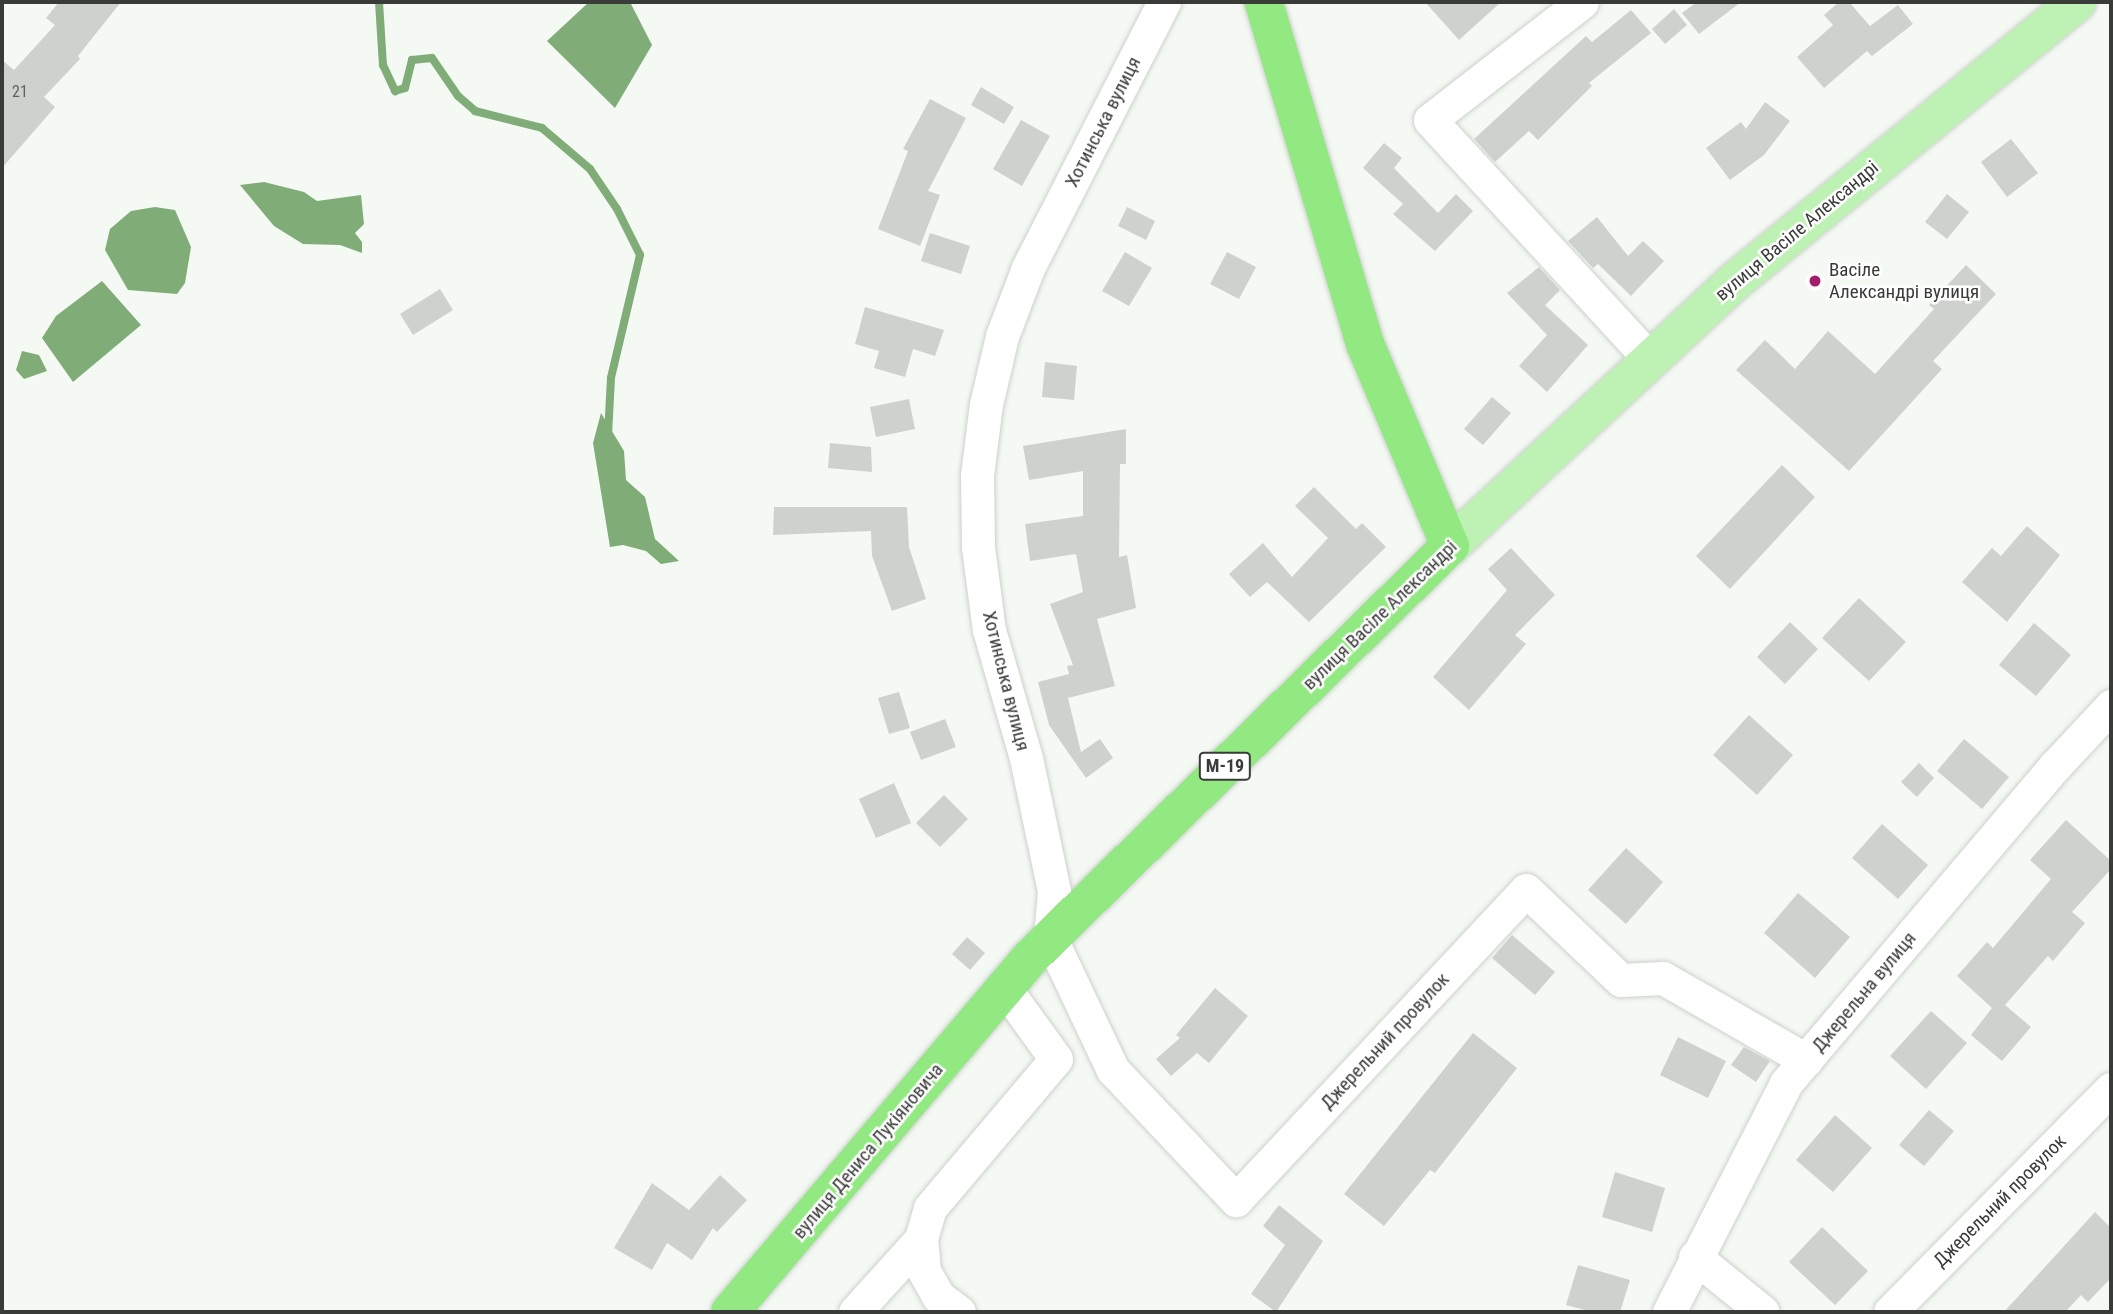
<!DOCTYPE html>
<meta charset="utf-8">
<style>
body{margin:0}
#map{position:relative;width:2113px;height:1314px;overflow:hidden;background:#f5f9f4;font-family:"Roboto Condensed",sans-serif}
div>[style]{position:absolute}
.water>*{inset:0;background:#7fac77}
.stream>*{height:8px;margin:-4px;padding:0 4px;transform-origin:4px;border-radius:4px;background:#7fac77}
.building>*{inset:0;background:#cdd2cc}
.roads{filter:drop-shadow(0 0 2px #ccd1cb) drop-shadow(0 0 2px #ccd1cb)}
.minor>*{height:33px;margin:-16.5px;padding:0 16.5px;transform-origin:16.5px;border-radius:16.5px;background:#fff}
.major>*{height:38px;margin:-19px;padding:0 19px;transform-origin:19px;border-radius:19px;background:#bef2b4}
.highway>*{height:38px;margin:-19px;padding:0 19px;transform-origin:19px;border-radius:19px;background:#92e982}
.dots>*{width:19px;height:19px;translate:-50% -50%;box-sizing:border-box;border:4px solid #fff;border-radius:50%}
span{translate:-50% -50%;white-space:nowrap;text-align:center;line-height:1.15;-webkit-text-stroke:5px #fff;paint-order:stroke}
.number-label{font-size:16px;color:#5e615e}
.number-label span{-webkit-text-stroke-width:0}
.shield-label span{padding:2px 5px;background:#fff;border:2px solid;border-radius:5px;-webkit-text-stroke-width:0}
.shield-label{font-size:18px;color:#393b39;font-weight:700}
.street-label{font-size:19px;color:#393b39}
.poi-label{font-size:19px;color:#393b39}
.left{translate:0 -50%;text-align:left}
.frame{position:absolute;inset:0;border:4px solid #393b39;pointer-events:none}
</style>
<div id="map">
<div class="water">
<div style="clip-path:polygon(589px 2px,630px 2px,652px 45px,615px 108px,547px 41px)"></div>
<div style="clip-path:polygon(264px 182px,304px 192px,317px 201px,361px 195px,364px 224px,355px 233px,362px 242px,362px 253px,340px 245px,303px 244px,274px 226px,240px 185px)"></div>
<div style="clip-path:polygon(155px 207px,175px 210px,191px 247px,185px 283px,177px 294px,128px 290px,105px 250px,110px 229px,131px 211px)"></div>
<div style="clip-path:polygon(102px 281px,141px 325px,73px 382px,42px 338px,56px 316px)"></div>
<div style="clip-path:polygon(22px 351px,39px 355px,47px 371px,24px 379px,16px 370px)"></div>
<div style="clip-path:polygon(601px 413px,624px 451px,626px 480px,645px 497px,655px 539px,679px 561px,661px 564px,646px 551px,623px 545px,610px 547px,593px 443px)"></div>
</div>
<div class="stream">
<div style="left:379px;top:2px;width:63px;rotate:86.4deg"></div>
<div style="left:383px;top:65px;width:29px;rotate:65deg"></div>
<div style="left:395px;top:91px;width:10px;rotate:-17deg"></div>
<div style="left:405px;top:88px;width:29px;rotate:-76deg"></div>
<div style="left:412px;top:60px;width:20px;rotate:-6deg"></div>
<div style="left:432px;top:58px;width:46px;rotate:55.6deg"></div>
<div style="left:458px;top:96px;width:23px;rotate:41deg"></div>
<div style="left:475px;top:111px;width:69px;rotate:14.2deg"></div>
<div style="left:542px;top:128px;width:63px;rotate:40.5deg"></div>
<div style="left:590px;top:169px;width:48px;rotate:56deg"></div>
<div style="left:617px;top:209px;width:51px;rotate:63.4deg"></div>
<div style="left:640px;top:255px;width:126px;rotate:103.3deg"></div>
<div style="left:611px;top:378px;width:58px;rotate:93deg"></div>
</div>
<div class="building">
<div style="clip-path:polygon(59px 2px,121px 2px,78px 56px,80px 59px,44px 97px,55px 107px,2px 168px,2px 60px,14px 70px,55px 25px,46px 18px)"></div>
<div style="clip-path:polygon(1425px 2px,1501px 2px,1459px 40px)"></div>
<div style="clip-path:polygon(1697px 2px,1741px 2px,1699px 34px,1682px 13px)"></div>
<div style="clip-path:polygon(1839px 2px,1849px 2px,1870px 26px,1898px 5px,1913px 24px,1872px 56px,1867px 51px,1824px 88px,1797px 57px,1833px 25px,1824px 15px)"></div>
<div style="clip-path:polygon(1674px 9px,1687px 25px,1665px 44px,1652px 29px)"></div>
<div style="clip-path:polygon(1631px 10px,1651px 33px,1589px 83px,1592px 86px,1538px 140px,1529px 131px,1495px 162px,1474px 139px,1586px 36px,1592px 42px)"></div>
<div style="clip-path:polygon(981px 87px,1014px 107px,1004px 124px,971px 105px)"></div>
<div style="clip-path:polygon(930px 99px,966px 118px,928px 191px,940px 195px,920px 246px,878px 229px,908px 151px,903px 149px)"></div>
<div style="clip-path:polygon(1765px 102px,1790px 121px,1764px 155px,1730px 180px,1706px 148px,1741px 122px,1746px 129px)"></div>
<div style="clip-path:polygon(1021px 120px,1050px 136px,1022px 186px,993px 169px)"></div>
<div style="clip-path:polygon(2011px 139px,2038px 173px,2007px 197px,1981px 162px)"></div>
<div style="clip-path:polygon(1384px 143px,1402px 158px,1394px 168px,1438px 213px,1456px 194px,1473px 211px,1435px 251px,1393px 214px,1403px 204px,1363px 168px)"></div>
<div style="clip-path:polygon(1947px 194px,1969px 212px,1947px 239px,1925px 222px)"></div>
<div style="clip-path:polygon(1127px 207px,1155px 221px,1146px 240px,1118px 226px)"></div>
<div style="clip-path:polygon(1597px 217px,1628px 256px,1643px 241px,1664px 261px,1631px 296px,1598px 264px,1593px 268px,1568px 241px)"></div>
<div style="clip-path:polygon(930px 233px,970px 246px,961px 274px,921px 261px)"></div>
<div style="clip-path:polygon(1125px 252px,1152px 268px,1129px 306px,1102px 291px)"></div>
<div style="clip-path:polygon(1227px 252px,1256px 267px,1239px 299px,1210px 284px)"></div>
<div style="clip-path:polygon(1966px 265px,1996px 294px,1933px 361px,1942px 369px,1849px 471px,1736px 370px,1765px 340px,1795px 369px,1828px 331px,1875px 374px,1934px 309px,1929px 305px)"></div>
<div style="clip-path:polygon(1539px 267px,1560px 290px,1545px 305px,1588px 345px,1547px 392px,1519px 366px,1547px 335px,1507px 293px)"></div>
<div style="clip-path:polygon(440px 289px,453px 310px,413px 335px,400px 314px)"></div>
<div style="clip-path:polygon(865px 307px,944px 330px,935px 356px,913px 349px,905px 377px,874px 368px,879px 351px,855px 344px)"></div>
<div style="clip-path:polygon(1045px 362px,1077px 366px,1074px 400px,1042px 397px)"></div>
<div style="clip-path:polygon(1492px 397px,1511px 413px,1483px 445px,1464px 429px)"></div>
<div style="clip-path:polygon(909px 399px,915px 429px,876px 437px,870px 407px)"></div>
<div style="clip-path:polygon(1126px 429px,1126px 464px,1120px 464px,1119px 557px,1127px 555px,1136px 608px,1097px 619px,1115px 686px,1068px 698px,1081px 752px,1100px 739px,1113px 758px,1086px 778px,1049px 725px,1038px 682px,1069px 674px,1067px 666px,1073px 665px,1050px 604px,1083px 592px,1076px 554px,1030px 561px,1025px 524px,1083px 516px,1083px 471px,1029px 480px,1023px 446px)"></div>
<div style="clip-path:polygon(830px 443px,871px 447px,872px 472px,828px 468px)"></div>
<div style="clip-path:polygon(1782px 465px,1815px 497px,1730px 589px,1696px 556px)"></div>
<div style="clip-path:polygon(1314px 487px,1356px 529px,1362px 523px,1386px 547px,1309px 622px,1267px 582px,1250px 597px,1229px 574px,1263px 543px,1292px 577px,1328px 538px,1295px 506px)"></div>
<div style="clip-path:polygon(774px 507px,907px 507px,909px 547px,926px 599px,892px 611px,872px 556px,871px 531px,773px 535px)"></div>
<div style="clip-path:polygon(2027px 526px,2060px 555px,2007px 622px,1962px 582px,1992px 548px,2001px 556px)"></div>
<div style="clip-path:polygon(1511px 548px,1555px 595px,1515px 635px,1526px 644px,1469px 710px,1433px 677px,1507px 590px,1488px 569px)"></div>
<div style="clip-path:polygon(1859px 598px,1906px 642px,1869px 681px,1822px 638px)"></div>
<div style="clip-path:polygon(1790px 622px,1818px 649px,1785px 684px,1757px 657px)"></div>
<div style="clip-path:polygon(2034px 623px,2071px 655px,2036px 696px,1999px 665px)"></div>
<div style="clip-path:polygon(899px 692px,910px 728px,889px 734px,878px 698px)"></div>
<div style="clip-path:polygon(1749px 715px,1793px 755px,1757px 795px,1713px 755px)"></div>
<div style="clip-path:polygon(945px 719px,956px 747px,921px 760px,910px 732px)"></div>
<div style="clip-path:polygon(1964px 739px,2009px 777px,1982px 809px,1937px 771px)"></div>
<div style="clip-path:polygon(1919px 763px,1934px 778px,1917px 797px,1901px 782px)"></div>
<div style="clip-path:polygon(894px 783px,911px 823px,876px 838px,859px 799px)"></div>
<div style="clip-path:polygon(944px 795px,968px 819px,940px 847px,916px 823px)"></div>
<div style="clip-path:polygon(2066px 820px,2111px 861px,2111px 869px,2072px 912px,2085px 923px,2053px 961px,2048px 956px,2005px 1005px,2031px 1027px,2002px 1061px,1971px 1035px,1992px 1008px,1957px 976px,1987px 942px,1993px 948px,2051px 879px,2030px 860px)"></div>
<div style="clip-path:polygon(1882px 824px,1928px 865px,1898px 899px,1852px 858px)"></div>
<div style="clip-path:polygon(1626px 848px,1663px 882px,1626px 924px,1588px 890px)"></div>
<div style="clip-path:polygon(1798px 893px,1850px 937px,1815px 978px,1764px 933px)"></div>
<div style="clip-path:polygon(1512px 935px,1555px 972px,1535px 995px,1492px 958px)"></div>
<div style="clip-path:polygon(967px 937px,985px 953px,970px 970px,952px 954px)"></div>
<div style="clip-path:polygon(1215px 988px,1248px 1016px,1209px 1063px,1197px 1053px,1171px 1076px,1156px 1059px,1180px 1038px,1176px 1035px)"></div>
<div style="clip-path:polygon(1931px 1011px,1967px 1043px,1926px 1089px,1890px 1056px)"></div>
<div style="clip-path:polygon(1473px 1033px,1517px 1068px,1435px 1173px,1430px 1170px,1384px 1226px,1344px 1194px)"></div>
<div style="clip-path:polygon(1678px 1037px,1726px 1061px,1708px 1098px,1660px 1075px)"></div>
<div style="clip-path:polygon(1744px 1047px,1770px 1061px,1756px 1082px,1731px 1065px)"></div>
<div style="clip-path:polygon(1929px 1110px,1954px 1131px,1924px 1166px,1899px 1145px)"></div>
<div style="clip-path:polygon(1835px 1115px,1872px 1148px,1833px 1192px,1796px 1160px)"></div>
<div style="clip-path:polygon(1615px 1172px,1665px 1188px,1652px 1232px,1602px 1217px)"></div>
<div style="clip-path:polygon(720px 1175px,747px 1200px,717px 1232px,713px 1228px,692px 1260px,667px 1243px,652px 1270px,614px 1248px,652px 1183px,689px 1210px)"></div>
<div style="clip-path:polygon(1279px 1205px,1323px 1241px,1276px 1312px,1251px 1294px,1285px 1245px,1263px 1226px)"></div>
<div style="clip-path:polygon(2095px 1212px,2111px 1228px,2111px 1278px,2088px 1302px,2081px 1295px,2065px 1312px,2004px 1312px)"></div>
<div style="clip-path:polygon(1822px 1227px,1868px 1271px,1835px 1305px,1789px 1262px)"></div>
<div style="clip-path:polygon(1578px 1265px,1630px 1280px,1620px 1312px,1592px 1312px,1566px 1305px)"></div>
</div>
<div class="roads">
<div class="minor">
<div style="left:1164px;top:2px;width:299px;rotate:117.1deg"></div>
<div style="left:1028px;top:268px;width:73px;rotate:110.9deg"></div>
<div style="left:1002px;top:336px;width:70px;rotate:103.2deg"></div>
<div style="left:986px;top:404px;width:72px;rotate:97.2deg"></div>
<div style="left:977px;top:475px;width:72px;rotate:89.2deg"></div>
<div style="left:978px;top:547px;width:84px;rotate:82.5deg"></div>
<div style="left:989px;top:630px;width:133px;rotate:73.9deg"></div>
<div style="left:1026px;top:758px;width:136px;rotate:78.1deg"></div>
<div style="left:1054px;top:891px;width:46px;rotate:95deg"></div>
<div style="left:1050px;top:937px;width:147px;rotate:64.7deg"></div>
<div style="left:1113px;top:1070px;width:179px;rotate:46.6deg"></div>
<div style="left:1236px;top:1200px;width:424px;rotate:-46.9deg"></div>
<div style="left:1526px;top:890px;width:131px;rotate:43.5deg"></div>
<div style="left:1621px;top:980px;width:42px;rotate:-2.7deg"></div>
<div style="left:1663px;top:978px;width:165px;rotate:29.8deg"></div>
<div style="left:1582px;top:2px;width:192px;rotate:142.2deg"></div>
<div style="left:1430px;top:120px;width:325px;rotate:47.4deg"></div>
<div style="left:1695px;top:1257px;width:87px;rotate:39deg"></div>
<div style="left:855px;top:1312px;width:98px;rotate:-47.9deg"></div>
<div style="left:959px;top:1312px;width:26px;rotate:-143deg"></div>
<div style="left:938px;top:1296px;width:29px;rotate:-119deg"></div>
<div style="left:924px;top:1271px;width:32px;rotate:-95deg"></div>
<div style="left:921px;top:1239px;width:32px;rotate:-74deg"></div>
<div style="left:930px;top:1208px;width:195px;rotate:-49.8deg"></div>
<div style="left:1056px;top:1059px;width:85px;rotate:-125.9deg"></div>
<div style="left:1669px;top:1312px;width:257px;rotate:-62.9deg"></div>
<div style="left:1786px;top:1083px;width:417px;rotate:-49.7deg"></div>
<div style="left:2056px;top:765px;width:81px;rotate:-47deg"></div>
<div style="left:1890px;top:1312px;width:314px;rotate:-45.3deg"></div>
</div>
<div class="major">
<div style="left:1450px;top:546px;width:389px;rotate:-42.9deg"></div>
<div style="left:1735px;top:281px;width:441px;rotate:-39.2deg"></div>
</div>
<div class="highway">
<div style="left:730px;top:1312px;width:465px;rotate:-49.7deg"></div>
<div style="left:1031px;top:957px;width:587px;rotate:-44.45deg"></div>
<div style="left:1450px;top:546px;width:219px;rotate:-112.8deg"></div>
<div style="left:1365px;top:344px;width:357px;rotate:-106.5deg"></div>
</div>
</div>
<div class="dots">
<div style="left:1815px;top:281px;background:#a31e6c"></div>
</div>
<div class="number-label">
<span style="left:20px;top:92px">21</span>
</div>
<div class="shield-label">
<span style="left:1225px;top:766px">М-19</span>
</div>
<div class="street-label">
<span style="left:1103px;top:122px;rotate:-63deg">Хотинська вулиця</span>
<span style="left:1797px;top:231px;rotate:-40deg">вулиця Васіле Александрі</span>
<span style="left:1380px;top:615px;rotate:-44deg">вулиця Васіле Александрі</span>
<span style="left:1006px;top:681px;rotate:76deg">Хотинська вулиця</span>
<span style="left:1864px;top:992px;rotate:-50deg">Джерельна вулиця</span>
<span style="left:1385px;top:1041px;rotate:-47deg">Джерельний провулок</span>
<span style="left:868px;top:1151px;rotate:-50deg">вулиця Дениса Лукіяновича</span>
<span style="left:2000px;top:1201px;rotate:-45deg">Джерельний провулок</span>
</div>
<div class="poi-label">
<span class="left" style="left:1829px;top:281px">Васіле<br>Александрі вулиця</span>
</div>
<div class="frame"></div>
</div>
